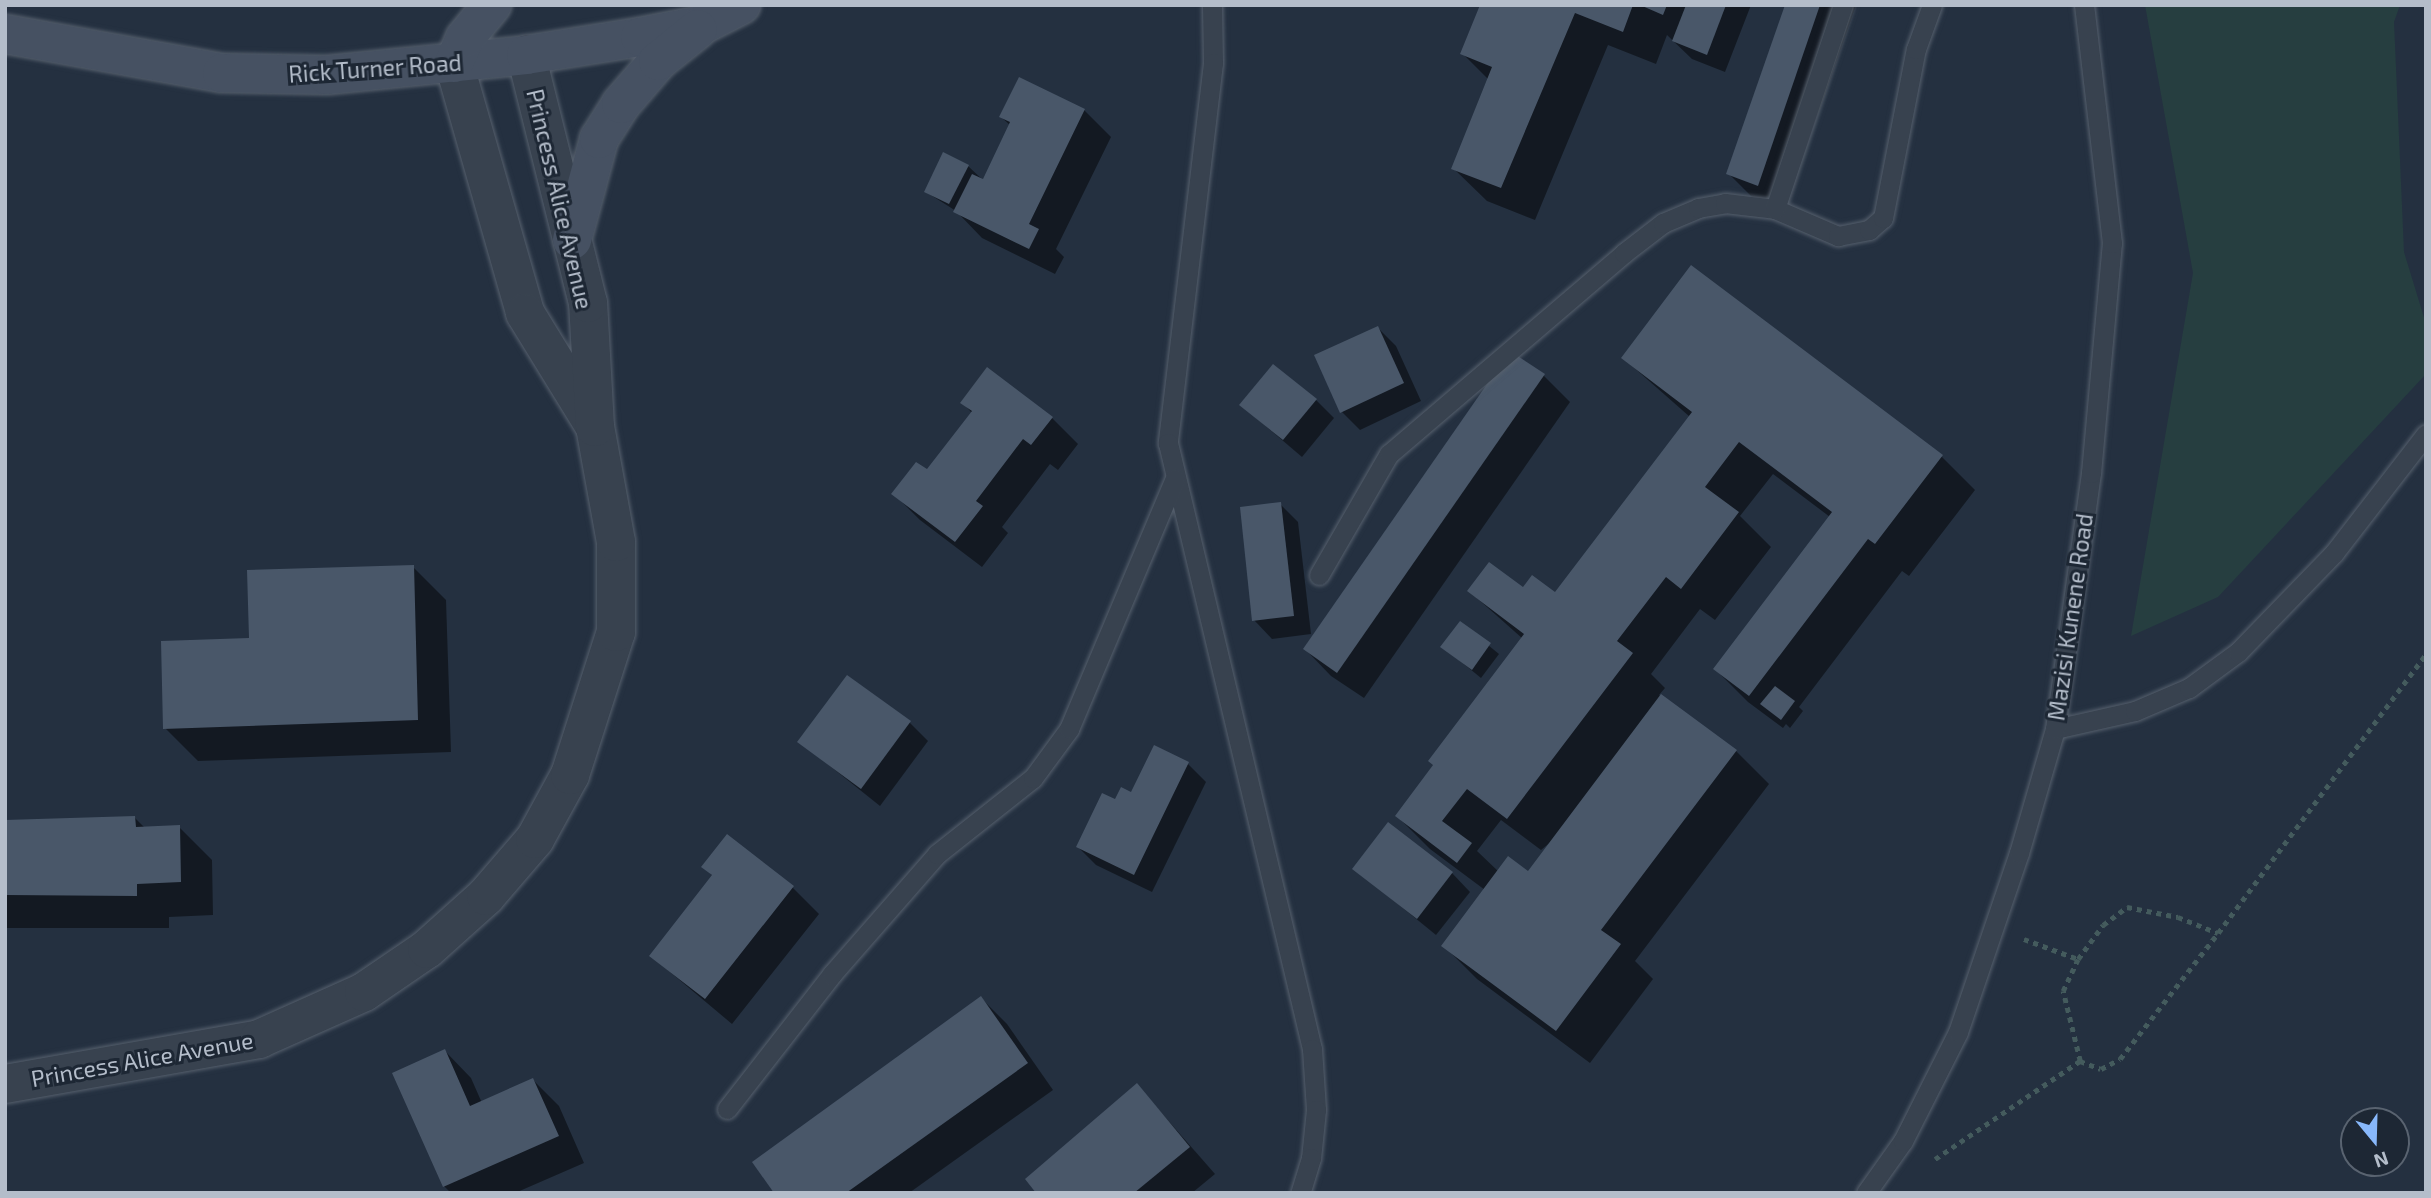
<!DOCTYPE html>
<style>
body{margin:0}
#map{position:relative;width:2431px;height:1198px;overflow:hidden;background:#243040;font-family:"Exo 2",sans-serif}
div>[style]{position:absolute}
.green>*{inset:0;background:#263e40}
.shadow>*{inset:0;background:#0007}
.building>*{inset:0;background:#495769}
.path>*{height:4.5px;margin-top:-2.25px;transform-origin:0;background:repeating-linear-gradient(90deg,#445b5d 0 5px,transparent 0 10px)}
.roads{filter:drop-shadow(0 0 2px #56606d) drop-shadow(0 0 2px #56606d)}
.service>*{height:19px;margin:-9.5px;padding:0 9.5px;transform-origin:9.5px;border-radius:9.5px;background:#38424f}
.tertiary>*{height:38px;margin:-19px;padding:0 19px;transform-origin:19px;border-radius:19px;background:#38424f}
.secondary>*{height:38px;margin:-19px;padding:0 19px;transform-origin:19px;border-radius:19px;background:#465162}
span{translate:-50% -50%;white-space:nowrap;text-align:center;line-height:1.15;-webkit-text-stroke:6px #1d2734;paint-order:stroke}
.street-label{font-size:23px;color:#b4bdca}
.frame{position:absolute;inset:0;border:7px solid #b4bdca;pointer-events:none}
.north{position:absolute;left:2340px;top:1107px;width:70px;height:70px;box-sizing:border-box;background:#1d2734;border:2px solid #596370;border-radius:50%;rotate:161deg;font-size:19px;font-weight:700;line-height:28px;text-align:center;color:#b4bdca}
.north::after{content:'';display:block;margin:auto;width:24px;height:32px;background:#88b8fb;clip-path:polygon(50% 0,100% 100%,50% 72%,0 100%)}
</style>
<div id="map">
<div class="green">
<div style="clip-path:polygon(2145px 5px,2400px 5px,2394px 22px,2404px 252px,2426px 324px,2426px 374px,2218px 597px,2131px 636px,2193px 273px)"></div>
</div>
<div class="shadow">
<div style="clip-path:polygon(1482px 5px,1751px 5px,1725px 72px,1692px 59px,1667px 35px,1656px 64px,1608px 45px,1535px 220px,1487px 201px,1453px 168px,1489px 80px,1463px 54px)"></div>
<div style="clip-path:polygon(1787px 5px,1856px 5px,1784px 211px,1755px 200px,1729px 174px)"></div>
<div style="clip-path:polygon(1084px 110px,1111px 137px,1056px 249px,1064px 257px,1055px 274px,982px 238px,956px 211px,926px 192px,968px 166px,984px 181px,1011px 126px,1001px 117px)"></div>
<div style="clip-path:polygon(evenodd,1691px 268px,1942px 457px,1975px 490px,1909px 576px,1902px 571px,1799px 707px,1803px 711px,1790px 728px,1786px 724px,1783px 728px,1748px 702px,1715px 669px,1830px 517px,1773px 474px,1740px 516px,1771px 547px,1715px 620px,1700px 609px,1651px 674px,1665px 688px,1659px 695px,1736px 751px,1769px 784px,1635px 961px,1653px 979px,1590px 1063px,1477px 979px,1444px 946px,1485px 890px,1430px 849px,1397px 816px,1523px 639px,1469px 591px,1523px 589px,1555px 595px,1690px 417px,1623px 358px,1691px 268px,1501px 820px,1541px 850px,1553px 840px,1528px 874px,1499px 872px,1477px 851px,1501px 820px)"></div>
<div style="clip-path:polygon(1378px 328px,1396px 346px,1421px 401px,1360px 430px,1342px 412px)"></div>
<div style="clip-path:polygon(1511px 353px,1544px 376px,1570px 402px,1364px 698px,1331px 676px,1305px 649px)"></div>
<div style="clip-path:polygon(987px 369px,1052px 418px,1078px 444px,1058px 470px,1050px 464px,1002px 527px,1008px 533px,982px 567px,920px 520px,894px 494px,927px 472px,972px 413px,962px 402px)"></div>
<div style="clip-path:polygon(1316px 400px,1334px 418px,1302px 457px,1241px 405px)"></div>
<div style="clip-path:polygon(1280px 504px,1298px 522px,1311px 634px,1272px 639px,1254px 620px)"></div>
<div style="clip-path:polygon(413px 567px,446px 600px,451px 752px,198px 761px,165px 728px,250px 640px)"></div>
<div style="clip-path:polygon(1461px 623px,1499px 654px,1481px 678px,1443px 647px)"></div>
<div style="clip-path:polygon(910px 723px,928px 741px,880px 806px,800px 742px)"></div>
<div style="clip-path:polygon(1188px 764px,1206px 782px,1152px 892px,1096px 865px,1078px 847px,1116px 802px)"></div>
<div style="clip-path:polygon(135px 818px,146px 829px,179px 827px,212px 860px,213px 915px,169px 917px,169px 928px,5px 928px,5px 822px)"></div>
<div style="clip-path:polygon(703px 866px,792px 887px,819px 914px,732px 1024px,651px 956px,713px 876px)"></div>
<div style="clip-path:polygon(1355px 869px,1452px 873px,1470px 892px,1436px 935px)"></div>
<div style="clip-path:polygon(981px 998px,1007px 1024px,1053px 1090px,909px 1193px,776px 1193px)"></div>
<div style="clip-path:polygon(445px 1051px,471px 1078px,482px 1103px,533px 1080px,559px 1106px,584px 1163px,515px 1193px,451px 1193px,444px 1186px)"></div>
<div style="clip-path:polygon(1137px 1085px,1215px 1174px,1192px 1193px,1039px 1193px)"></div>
</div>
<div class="building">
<div style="clip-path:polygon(1480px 5px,1633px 5px,1623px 32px,1575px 13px,1501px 188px,1451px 169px,1492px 67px,1460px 54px)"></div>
<div style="clip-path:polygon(1640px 5px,1667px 5px,1663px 15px)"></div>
<div style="clip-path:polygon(1686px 5px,1726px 5px,1707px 55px,1672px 41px)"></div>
<div style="clip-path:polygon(1785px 5px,1820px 5px,1758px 186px,1726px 174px)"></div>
<div style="clip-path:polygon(1019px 77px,1085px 109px,1029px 224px,1039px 229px,1029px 249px,953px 212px,972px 174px,983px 179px,1010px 122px,999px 117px)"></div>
<div style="clip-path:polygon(943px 152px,969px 165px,949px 204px,924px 192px)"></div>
<div style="clip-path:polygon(1691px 265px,1943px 455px,1875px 544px,1868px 539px,1749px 696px,1713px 669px,1832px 512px,1739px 442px,1705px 487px,1739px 512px,1681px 589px,1666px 577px,1617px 641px,1633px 653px,1507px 819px,1467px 789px,1442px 821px,1472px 843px,1457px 863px,1395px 816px,1433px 765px,1428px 761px,1524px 634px,1467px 591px,1489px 562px,1523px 587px,1532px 575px,1555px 592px,1692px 412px,1621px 358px)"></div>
<div style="clip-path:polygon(1378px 326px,1404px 383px,1340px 413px,1314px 355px)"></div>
<div style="clip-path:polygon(1510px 351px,1545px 374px,1337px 673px,1303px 649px)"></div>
<div style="clip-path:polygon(1273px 364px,1317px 399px,1283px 440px,1239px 405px)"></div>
<div style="clip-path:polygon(987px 367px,1053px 417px,1031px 445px,1023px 439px,976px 501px,983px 506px,955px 542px,891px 494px,916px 462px,927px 469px,972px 411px,960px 403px)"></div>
<div style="clip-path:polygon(1281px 502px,1294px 616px,1252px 621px,1240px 507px)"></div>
<div style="clip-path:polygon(414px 565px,418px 720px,163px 729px,161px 641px,249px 638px,247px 570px)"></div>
<div style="clip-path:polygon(1460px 621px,1491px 643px,1472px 670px,1440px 647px)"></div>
<div style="clip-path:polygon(847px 675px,911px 721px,861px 789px,797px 742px)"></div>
<div style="clip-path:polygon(1775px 686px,1795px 701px,1781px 720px,1760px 704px)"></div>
<div style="clip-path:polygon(1661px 694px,1737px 750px,1601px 930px,1621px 944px,1556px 1031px,1441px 946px,1508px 856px,1528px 871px)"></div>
<div style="clip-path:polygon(1154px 745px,1189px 762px,1134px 875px,1076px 847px,1102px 793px,1115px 799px,1121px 787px,1131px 792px)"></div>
<div style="clip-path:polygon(135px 816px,136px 827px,180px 825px,181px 882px,137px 884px,137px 896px,5px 895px,5px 820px)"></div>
<div style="clip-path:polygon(1388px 822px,1453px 872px,1417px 919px,1352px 869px)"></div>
<div style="clip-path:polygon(727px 834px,794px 886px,705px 999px,649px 956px,712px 875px,701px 867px)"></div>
<div style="clip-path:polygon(981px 996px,1028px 1063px,846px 1193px,774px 1193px,752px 1162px)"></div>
<div style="clip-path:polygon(445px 1049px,470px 1106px,533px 1078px,559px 1136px,443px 1187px,392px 1073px)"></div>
<div style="clip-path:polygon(1137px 1083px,1190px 1147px,1134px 1193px,1036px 1193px,1025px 1179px)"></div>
</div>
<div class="path">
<div style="left:2024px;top:939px;width:58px;rotate:20.3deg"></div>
<div style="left:2078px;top:959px;width:42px;rotate:-53.7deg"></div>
<div style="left:2103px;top:925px;width:30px;rotate:-37deg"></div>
<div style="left:2127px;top:907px;width:52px;rotate:11.1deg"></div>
<div style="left:2178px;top:917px;width:43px;rotate:21.8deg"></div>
<div style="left:2218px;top:933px;width:348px;rotate:-53.3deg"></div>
<div style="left:2080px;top:1061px;width:22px;rotate:21deg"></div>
<div style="left:2101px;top:1069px;width:21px;rotate:-28deg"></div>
<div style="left:2120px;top:1059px;width:160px;rotate:-52.1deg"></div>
<div style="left:1935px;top:1159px;width:175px;rotate:-34.1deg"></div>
<div style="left:2080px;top:1061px;width:72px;rotate:-103.7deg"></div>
<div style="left:2063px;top:991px;width:35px;rotate:-65deg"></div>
</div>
<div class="roads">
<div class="service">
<div style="left:1212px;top:5px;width:58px;rotate:89deg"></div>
<div style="left:1213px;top:63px;width:383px;rotate:96.8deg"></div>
<div style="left:1168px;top:443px;width:623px;rotate:76.63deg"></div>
<div style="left:1312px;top:1049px;width:61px;rotate:86.2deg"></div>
<div style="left:1316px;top:1110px;width:48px;rotate:95.9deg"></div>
<div style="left:1311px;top:1158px;width:37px;rotate:107deg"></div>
<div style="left:1775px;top:209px;width:69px;rotate:23.2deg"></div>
<div style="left:1838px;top:236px;width:32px;rotate:-11deg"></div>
<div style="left:1869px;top:230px;width:18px;rotate:-41deg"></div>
<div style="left:1883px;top:218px;width:172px;rotate:-79deg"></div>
<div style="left:1916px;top:49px;width:47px;rotate:-70deg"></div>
<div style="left:1319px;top:575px;width:140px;rotate:-60deg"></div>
<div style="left:1389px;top:454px;width:309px;rotate:-40.5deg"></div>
<div style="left:1624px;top:253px;width:49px;rotate:-37.6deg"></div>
<div style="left:1663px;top:223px;width:38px;rotate:-23deg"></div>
<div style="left:1698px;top:208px;width:27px;rotate:-10deg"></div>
<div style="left:1725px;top:203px;width:50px;rotate:6.8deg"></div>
<div style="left:1775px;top:209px;width:215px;rotate:-71.6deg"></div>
<div style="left:2055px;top:729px;width:82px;rotate:-12.7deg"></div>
<div style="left:2135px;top:711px;width:59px;rotate:-23.1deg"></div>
<div style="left:2189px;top:688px;width:61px;rotate:-36.3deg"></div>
<div style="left:2238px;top:652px;width:138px;rotate:-45.9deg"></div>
<div style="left:2334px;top:553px;width:150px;rotate:-52.3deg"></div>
<div style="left:727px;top:1109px;width:171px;rotate:-52.1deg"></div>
<div style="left:832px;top:974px;width:159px;rotate:-48.8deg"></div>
<div style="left:937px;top:854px;width:122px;rotate:-38.4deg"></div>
<div style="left:1033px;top:778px;width:61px;rotate:-53.7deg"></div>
<div style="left:1069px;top:729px;width:272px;rotate:-67.1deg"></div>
<div style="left:1866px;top:1193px;width:64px;rotate:-54.6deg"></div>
<div style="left:1903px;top:1141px;width:122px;rotate:-63.2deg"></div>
<div style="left:1958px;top:1032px;width:189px;rotate:-71.2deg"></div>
<div style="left:2019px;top:853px;width:129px;rotate:-73.8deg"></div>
<div style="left:2055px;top:729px;width:259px;rotate:-82deg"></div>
<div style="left:2091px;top:473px;width:231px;rotate:-84.8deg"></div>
<div style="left:2112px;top:243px;width:240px;rotate:-96.7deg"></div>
</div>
<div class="tertiary">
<div style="left:454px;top:63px;width:260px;rotate:74.1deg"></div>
<div style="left:525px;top:313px;width:128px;rotate:58.4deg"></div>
<div style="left:5px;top:1084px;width:258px;rotate:-10deg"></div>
<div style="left:259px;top:1039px;width:115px;rotate:-24.1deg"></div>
<div style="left:364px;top:992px;width:76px;rotate:-34.3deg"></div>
<div style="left:427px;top:949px;width:79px;rotate:-41.9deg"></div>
<div style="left:486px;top:896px;width:75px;rotate:-49.3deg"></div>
<div style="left:535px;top:839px;width:73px;rotate:-61.3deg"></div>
<div style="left:570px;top:775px;width:150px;rotate:-72.2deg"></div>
<div style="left:616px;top:632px;width:90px;rotate:-90deg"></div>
<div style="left:616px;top:542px;width:117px;rotate:-100.3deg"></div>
<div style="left:595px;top:427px;width:124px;rotate:-93.2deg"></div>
<div style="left:588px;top:303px;width:256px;rotate:-104deg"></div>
</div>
<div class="secondary">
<div style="left:5px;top:34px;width:220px;rotate:10.2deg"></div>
<div style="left:222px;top:73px;width:105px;rotate:1.1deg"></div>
<div style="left:327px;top:75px;width:200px;rotate:-5.7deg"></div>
<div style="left:526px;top:55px;width:115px;rotate:-9deg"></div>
<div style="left:640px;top:37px;width:63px;rotate:-11deg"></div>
<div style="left:702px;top:25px;width:44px;rotate:-27.1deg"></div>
<div style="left:454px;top:63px;width:27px;rotate:-66deg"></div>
<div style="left:465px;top:38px;width:43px;rotate:-50.7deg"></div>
<div style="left:572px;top:240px;width:105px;rotate:-75deg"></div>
<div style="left:599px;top:139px;width:41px;rotate:-57.8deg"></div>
<div style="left:621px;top:104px;width:57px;rotate:-49.3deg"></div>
<div style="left:658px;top:61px;width:51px;rotate:-38.7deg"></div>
</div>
</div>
<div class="street-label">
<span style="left:375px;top:68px;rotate:-4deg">Rick Turner Road</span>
<span style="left:560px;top:199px;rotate:77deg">Princess Alice Avenue</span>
<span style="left:2070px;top:617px;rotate:-82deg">Mazisi Kunene Road</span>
<span style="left:142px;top:1059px;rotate:-10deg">Princess Alice Avenue</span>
</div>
<div class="frame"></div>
<div class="north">N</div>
</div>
